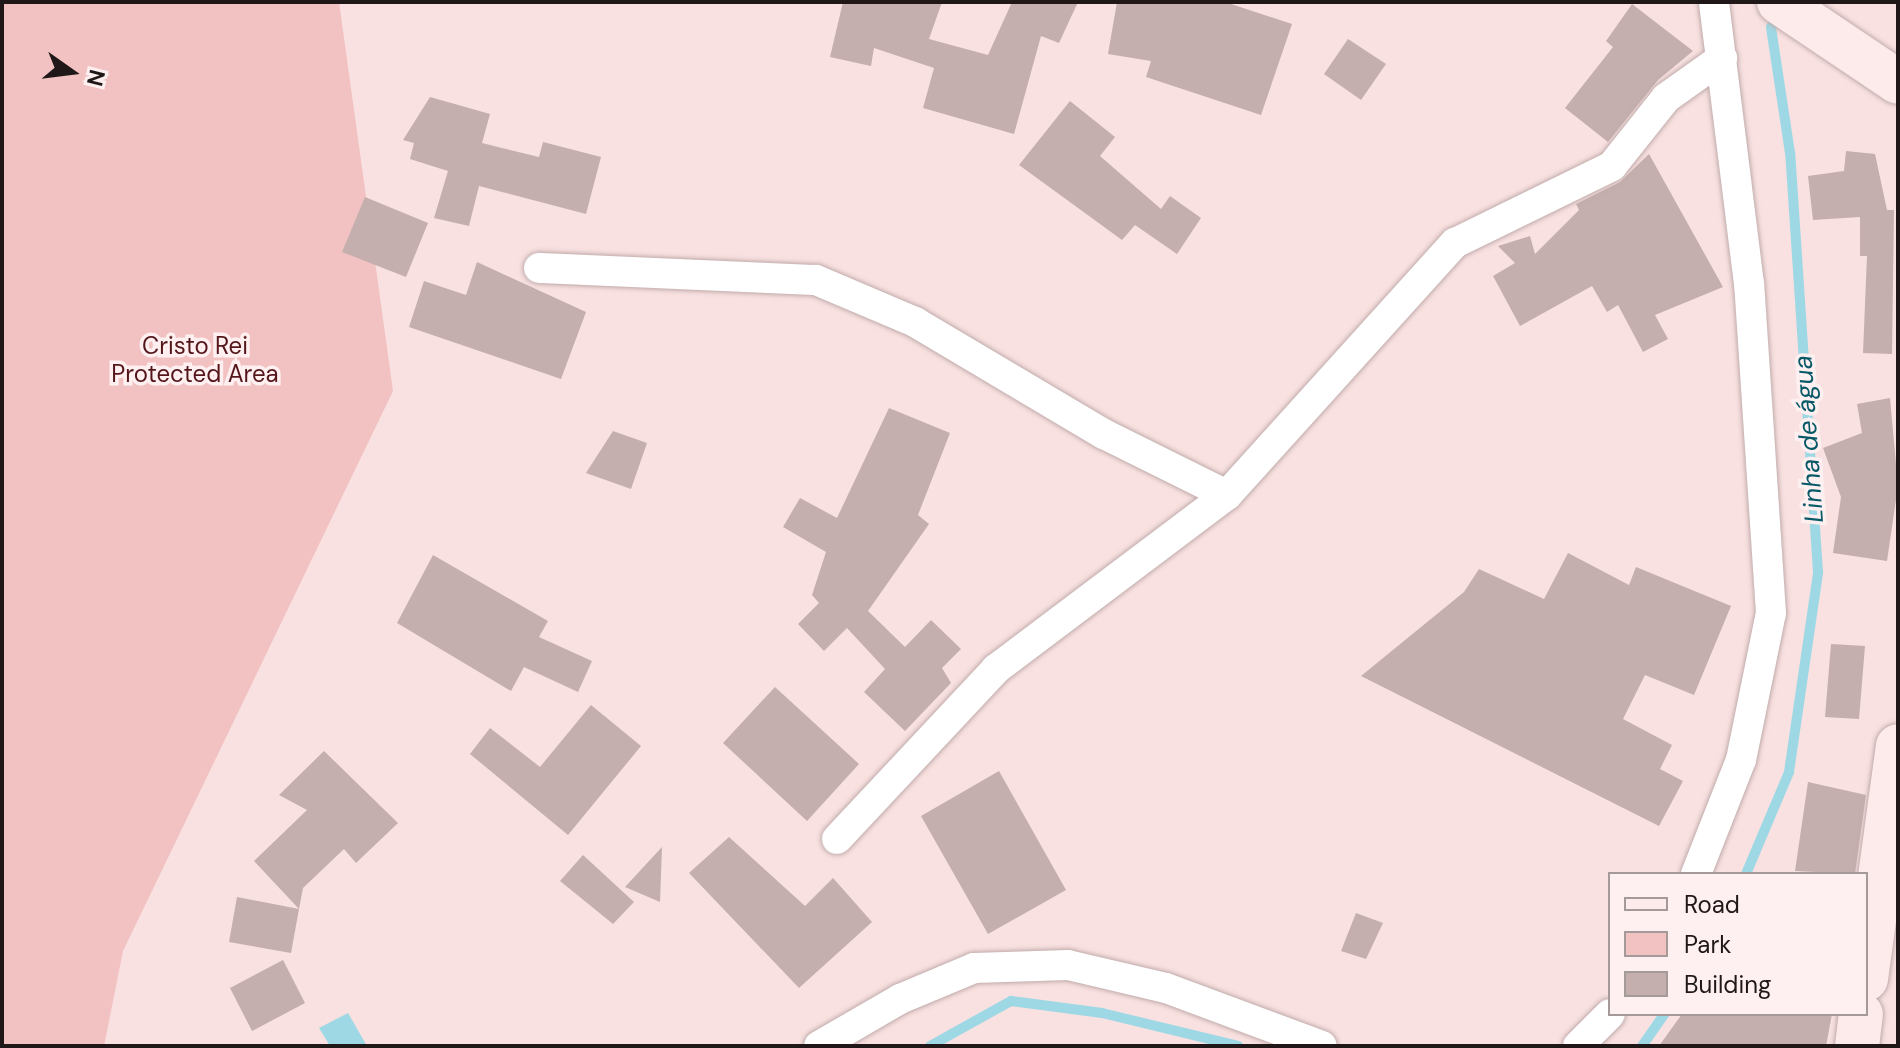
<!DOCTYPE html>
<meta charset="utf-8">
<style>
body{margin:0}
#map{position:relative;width:1900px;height:1048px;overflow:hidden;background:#f8e1e0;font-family:"DM Sans",sans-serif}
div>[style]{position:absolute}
.green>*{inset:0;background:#f1c2c1}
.water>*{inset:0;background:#9fd8e5}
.stream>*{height:10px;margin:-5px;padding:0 5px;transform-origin:5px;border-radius:5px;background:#9fd8e5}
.building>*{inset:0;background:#c4aeae}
.roads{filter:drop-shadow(0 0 2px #c1abab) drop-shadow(0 0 2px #c1abab)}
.street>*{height:30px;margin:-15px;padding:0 15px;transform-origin:15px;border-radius:15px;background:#fff}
.secondary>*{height:44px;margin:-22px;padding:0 22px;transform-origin:22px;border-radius:22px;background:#fcebea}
span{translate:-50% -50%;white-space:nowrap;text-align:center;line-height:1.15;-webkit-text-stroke:7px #fef0f0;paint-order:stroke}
.park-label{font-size:24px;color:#54161b}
.water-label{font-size:26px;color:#075967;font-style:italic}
.frame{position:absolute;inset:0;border:4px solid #201818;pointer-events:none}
.legend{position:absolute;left:1608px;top:872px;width:260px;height:144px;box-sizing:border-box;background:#fef0f0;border:2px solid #a59a9a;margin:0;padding:10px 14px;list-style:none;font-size:24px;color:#201818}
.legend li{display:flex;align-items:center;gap:16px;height:40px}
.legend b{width:40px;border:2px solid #a59a9a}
.north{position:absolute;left:32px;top:32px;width:80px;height:80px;-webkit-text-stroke:6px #fef0f0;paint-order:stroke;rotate:104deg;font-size:22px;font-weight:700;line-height:32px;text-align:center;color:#201818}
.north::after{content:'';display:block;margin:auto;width:28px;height:36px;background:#201818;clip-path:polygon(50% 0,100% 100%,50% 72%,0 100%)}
</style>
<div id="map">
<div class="green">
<div style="clip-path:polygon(2px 2px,339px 2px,393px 391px,123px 951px,104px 1046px,2px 1046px)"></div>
</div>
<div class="water">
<div style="clip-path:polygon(348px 1013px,367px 1046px,330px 1046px,319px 1028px)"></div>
</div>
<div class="stream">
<div style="left:1746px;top:874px;width:111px;rotate:-67.1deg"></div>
<div style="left:1789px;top:772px;width:202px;rotate:-81.7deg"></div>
<div style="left:1818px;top:572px;width:420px;rotate:-93.8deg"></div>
<div style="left:1790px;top:153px;width:127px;rotate:-98.6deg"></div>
<div style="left:1771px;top:27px;width:14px;rotate:-51deg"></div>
<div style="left:930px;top:1046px;width:93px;rotate:-29.1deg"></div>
<div style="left:1011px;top:1001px;width:92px;rotate:7.5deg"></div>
<div style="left:1102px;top:1013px;width:140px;rotate:13.6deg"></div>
<div style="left:1642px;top:1046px;width:39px;rotate:-55deg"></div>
</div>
<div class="building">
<div style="clip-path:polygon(843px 2px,942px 2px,929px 39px,988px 55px,1012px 2px,1078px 2px,1059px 43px,1041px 36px,1014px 134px,923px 108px,934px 68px,874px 48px,871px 66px,830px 57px)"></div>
<div style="clip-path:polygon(1117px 2px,1225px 2px,1292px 24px,1261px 115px,1146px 77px,1151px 61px,1108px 54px)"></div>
<div style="clip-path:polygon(1632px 4px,1693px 51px,1658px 80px,1608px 142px,1565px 108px,1613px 47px,1606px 41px)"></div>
<div style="clip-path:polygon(1348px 39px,1386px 64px,1361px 100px,1324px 74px)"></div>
<div style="clip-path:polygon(430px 97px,490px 114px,482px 143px,539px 157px,543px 142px,601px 157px,586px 214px,479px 186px,469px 226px,434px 218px,448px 171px,410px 159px,414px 143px,403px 140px)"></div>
<div style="clip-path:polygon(1070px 101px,1115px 137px,1100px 156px,1161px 209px,1170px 196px,1201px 218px,1177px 254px,1135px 225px,1122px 240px,1019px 165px)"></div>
<div style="clip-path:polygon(1846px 151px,1875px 154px,1887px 210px,1894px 210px,1892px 354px,1863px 353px,1867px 256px,1860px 256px,1860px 217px,1813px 220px,1808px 176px,1844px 171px)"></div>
<div style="clip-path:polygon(1649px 154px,1723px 287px,1655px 315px,1668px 339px,1643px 352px,1618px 305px,1607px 312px,1592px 286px,1520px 326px,1493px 276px,1515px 263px,1498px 246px,1530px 236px,1535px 254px,1579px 210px,1576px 204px,1620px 182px)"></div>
<div style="clip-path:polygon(365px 197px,428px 223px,406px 277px,342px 252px)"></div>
<div style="clip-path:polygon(477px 262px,586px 312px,561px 379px,409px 327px,424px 281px,466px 295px)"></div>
<div style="clip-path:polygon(1890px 398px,1898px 486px,1887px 561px,1833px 553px,1841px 497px,1823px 448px,1862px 433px,1857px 404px)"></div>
<div style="clip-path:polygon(889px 408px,950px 433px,918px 515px,929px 524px,868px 611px,905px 647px,931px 620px,961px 649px,942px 668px,951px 683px,905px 731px,864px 692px,885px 669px,847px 628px,824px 651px,798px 624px,819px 603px,812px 595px,826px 552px,783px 527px,800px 498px,837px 518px)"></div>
<div style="clip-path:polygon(613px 431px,647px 443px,631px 489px,586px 473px)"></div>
<div style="clip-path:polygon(1568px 553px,1629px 585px,1636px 567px,1731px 606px,1694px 695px,1645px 675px,1623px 719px,1672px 745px,1660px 769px,1683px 781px,1659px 826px,1361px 676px,1464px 592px,1479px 569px,1544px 599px)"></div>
<div style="clip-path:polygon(433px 555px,548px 621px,539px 637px,592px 661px,578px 692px,524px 667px,511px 691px,397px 623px)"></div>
<div style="clip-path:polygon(1831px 644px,1865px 646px,1859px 719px,1825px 717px)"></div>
<div style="clip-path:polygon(775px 687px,859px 764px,807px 821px,723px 743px)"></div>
<div style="clip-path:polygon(591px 705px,641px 746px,568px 835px,470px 754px,490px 728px,540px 767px)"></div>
<div style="clip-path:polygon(324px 751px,398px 823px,356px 863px,344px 849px,303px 888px,299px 909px,254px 861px,307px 810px,279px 795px)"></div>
<div style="clip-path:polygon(999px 771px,1066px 890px,988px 934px,921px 816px)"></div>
<div style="clip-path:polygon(1808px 782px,1866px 795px,1855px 874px,1795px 871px)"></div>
<div style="clip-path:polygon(729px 837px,805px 906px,833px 878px,872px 922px,799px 988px,689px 873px)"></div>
<div style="clip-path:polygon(662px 847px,660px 902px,625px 887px)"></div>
<div style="clip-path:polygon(583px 855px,634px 902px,613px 924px,560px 881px)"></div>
<div style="clip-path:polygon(237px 897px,299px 909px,291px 953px,229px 942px)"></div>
<div style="clip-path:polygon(1356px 913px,1383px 923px,1366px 959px,1341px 951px)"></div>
<div style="clip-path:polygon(283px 960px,305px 1003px,252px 1031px,230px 988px)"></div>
<div style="clip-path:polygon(1682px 1014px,1832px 1014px,1826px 1046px,1659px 1046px)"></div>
</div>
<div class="roads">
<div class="street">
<div style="left:539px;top:268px;width:277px;rotate:2.5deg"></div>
<div style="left:816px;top:280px;width:108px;rotate:23deg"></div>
<div style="left:915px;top:322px;width:220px;rotate:30.7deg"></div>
<div style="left:1104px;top:434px;width:137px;rotate:26.4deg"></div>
<div style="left:837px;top:839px;width:233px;rotate:-46.9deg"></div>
<div style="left:996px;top:669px;width:289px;rotate:-37deg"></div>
<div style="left:1227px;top:495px;width:340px;rotate:-47.9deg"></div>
<div style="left:1455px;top:243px;width:175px;rotate:-26.1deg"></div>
<div style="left:1612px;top:166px;width:87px;rotate:-51.5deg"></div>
<div style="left:1666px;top:98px;width:69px;rotate:-35.5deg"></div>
<div style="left:1696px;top:874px;width:123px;rotate:-68.5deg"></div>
<div style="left:1741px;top:760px;width:150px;rotate:-78.5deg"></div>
<div style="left:1771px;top:613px;width:330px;rotate:-93.8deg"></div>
<div style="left:1749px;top:284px;width:284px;rotate:-97.1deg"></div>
<div style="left:819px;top:1046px;width:94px;rotate:-30.1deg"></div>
<div style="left:900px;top:999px;width:80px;rotate:-22.7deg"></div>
<div style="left:974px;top:968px;width:94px;rotate:-1.8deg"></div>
<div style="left:1068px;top:965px;width:101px;rotate:13.2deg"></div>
<div style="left:1166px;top:988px;width:166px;rotate:20.4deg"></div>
<div style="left:1578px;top:1046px;width:45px;rotate:-45deg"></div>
</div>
<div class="secondary">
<div style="left:1779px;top:2px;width:143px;rotate:33.9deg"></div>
<div style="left:1866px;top:979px;width:235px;rotate:-82.2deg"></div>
<div style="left:1857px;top:1046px;width:32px;rotate:-83deg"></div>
</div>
</div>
<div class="park-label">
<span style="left:195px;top:360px">Cristo Rei<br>Protected Area</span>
</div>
<div class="water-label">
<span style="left:1809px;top:439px;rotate:-94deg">Linha de água</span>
</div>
<div class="frame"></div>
<ul class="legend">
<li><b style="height:10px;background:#fcebea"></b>Road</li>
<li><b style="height:22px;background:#f1c2c1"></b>Park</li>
<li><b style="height:22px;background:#c4aeae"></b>Building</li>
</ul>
<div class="north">N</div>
</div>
